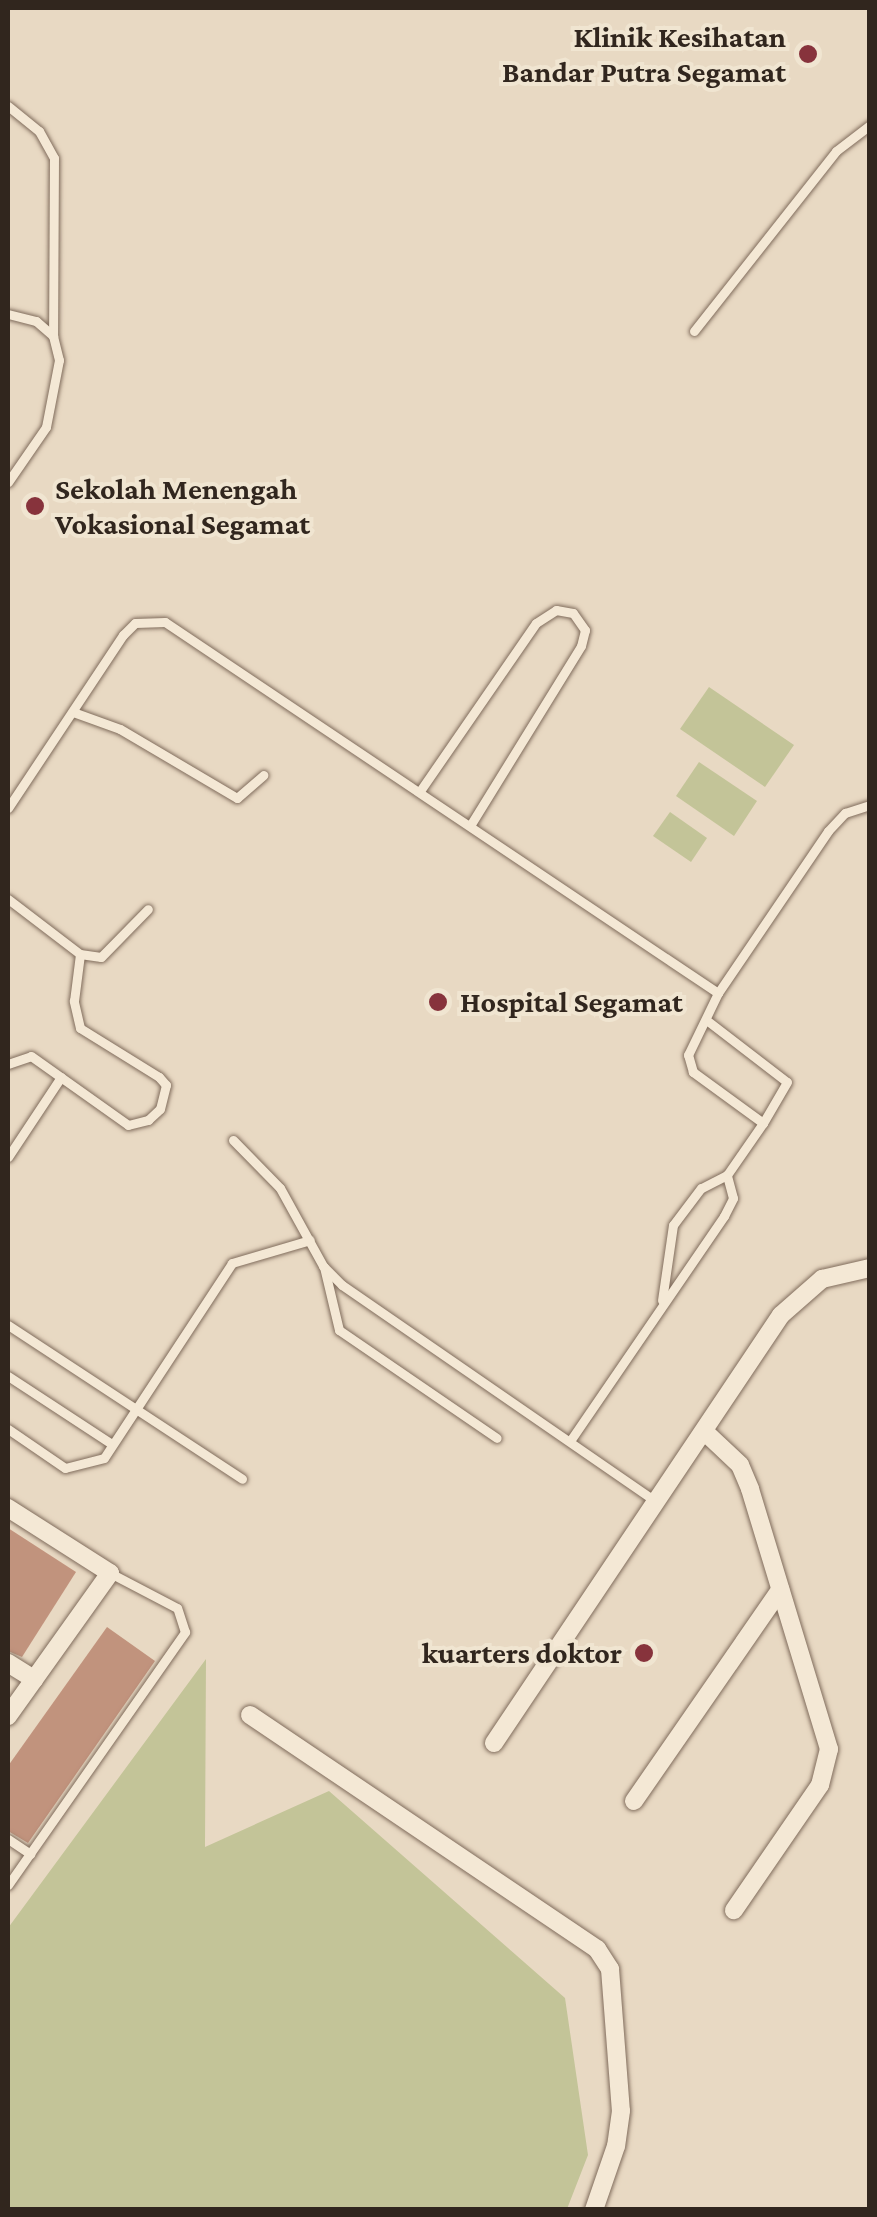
<!DOCTYPE html>
<style>
body{margin:0}
#map{position:relative;width:877px;height:2217px;overflow:hidden;background:#e8d9c3;font-family:"Crimson Pro",serif}
div>[style]{position:absolute}
.green>*{inset:0;background:#c3c498}
.building>*{inset:0;background:#c1937d}
.roads{filter:drop-shadow(0 0 2px #806c5c) drop-shadow(0 0 2px #806c5c)}
.service>*{height:9px;margin:-4.5px;padding:0 4.5px;transform-origin:4.5px;border-radius:4.5px;background:#f4e8d5}
.minor>*{height:18px;margin:-9px;padding:0 9px;transform-origin:9px;border-radius:9px;background:#f4e8d5}
.dots>*{width:28px;height:28px;translate:-50% -50%;box-sizing:border-box;border:5px solid #f0e5d1;border-radius:50%}
span{translate:-50% -50%;white-space:nowrap;text-align:center;line-height:1.15;-webkit-text-stroke:8px #f0e5d1;paint-order:stroke}
.poi-label{font-size:30px;color:#31261e;font-weight:700}
.right{translate:-100% -50%;text-align:right}
.left{translate:0 -50%;text-align:left}
.frame{position:absolute;inset:0;border:10px solid #31261e;pointer-events:none}
</style>
<div id="map">
<div class="green">
<div style="clip-path:polygon(709px 687px,794px 745px,765px 787px,680px 729px)"></div>
<div style="clip-path:polygon(699px 762px,757px 801px,734px 836px,676px 796px)"></div>
<div style="clip-path:polygon(670px 812px,707px 838px,691px 862px,653px 836px)"></div>
<div style="clip-path:polygon(206px 1659px,205px 1847px,329px 1791px,565px 1998px,588px 2155px,567px 2209px,8px 2209px,8px 1928px)"></div>
</div>
<div class="building">
<div style="clip-path:polygon(8px 1528px,76px 1572px,22px 1657px,8px 1651px)"></div>
<div style="clip-path:polygon(107px 1627px,155px 1661px,28px 1843px,8px 1831px,8px 1766px)"></div>
</div>
<div class="roads">
<div class="service">
<div style="left:8px;top:106px;width:40px;rotate:39deg"></div>
<div style="left:39px;top:131px;width:31px;rotate:61deg"></div>
<div style="left:54px;top:158px;width:178px;rotate:90.3deg"></div>
<div style="left:53px;top:336px;width:25px;rotate:76deg"></div>
<div style="left:59px;top:360px;width:68px;rotate:101deg"></div>
<div style="left:46px;top:427px;width:67px;rotate:124.6deg"></div>
<div style="left:8px;top:314px;width:29px;rotate:14deg"></div>
<div style="left:36px;top:321px;width:23px;rotate:41deg"></div>
<div style="left:694px;top:331px;width:229px;rotate:-51.7deg"></div>
<div style="left:836px;top:151px;width:43px;rotate:-37.4deg"></div>
<div style="left:73px;top:712px;width:50px;rotate:19.9deg"></div>
<div style="left:120px;top:729px;width:136px;rotate:30.5deg"></div>
<div style="left:237px;top:798px;width:35px;rotate:-41deg"></div>
<div style="left:420px;top:791px;width:204px;rotate:-55.4deg"></div>
<div style="left:536px;top:623px;width:24px;rotate:-33deg"></div>
<div style="left:556px;top:610px;width:17px;rotate:10deg"></div>
<div style="left:573px;top:613px;width:21px;rotate:55deg"></div>
<div style="left:585px;top:630px;width:16px;rotate:104deg"></div>
<div style="left:581px;top:646px;width:209px;rotate:121.7deg"></div>
<div style="left:8px;top:808px;width:208px;rotate:-56.4deg"></div>
<div style="left:123px;top:635px;width:17px;rotate:-45deg"></div>
<div style="left:135px;top:623px;width:30px;rotate:-2deg"></div>
<div style="left:165px;top:622px;width:666px;rotate:33.86deg"></div>
<div style="left:8px;top:899px;width:91px;rotate:37.4deg"></div>
<div style="left:80px;top:954px;width:21px;rotate:8deg"></div>
<div style="left:101px;top:957px;width:67px;rotate:-45.6deg"></div>
<div style="left:709px;top:1022px;width:98px;rotate:37.6deg"></div>
<div style="left:787px;top:1082px;width:48px;rotate:120.3deg"></div>
<div style="left:8px;top:1064px;width:24px;rotate:-19deg"></div>
<div style="left:31px;top:1056px;width:119px;rotate:35.4deg"></div>
<div style="left:128px;top:1125px;width:21px;rotate:-14deg"></div>
<div style="left:148px;top:1120px;width:16px;rotate:-43deg"></div>
<div style="left:160px;top:1109px;width:25px;rotate:-76deg"></div>
<div style="left:166px;top:1085px;width:11px;rotate:-131deg"></div>
<div style="left:159px;top:1077px;width:93px;rotate:-148.2deg"></div>
<div style="left:80px;top:1028px;width:28px;rotate:-103deg"></div>
<div style="left:74px;top:1001px;width:47px;rotate:-82.7deg"></div>
<div style="left:233px;top:1140px;width:67px;rotate:45.6deg"></div>
<div style="left:280px;top:1188px;width:89px;rotate:61.1deg"></div>
<div style="left:323px;top:1266px;width:27px;rotate:45deg"></div>
<div style="left:342px;top:1285px;width:382px;rotate:34.6deg"></div>
<div style="left:8px;top:1157px;width:96px;rotate:-56.5deg"></div>
<div style="left:727px;top:1175px;width:63px;rotate:-55.3deg"></div>
<div style="left:763px;top:1123px;width:87px;rotate:-143.9deg"></div>
<div style="left:693px;top:1072px;width:18px;rotate:-106deg"></div>
<div style="left:688px;top:1055px;width:69px;rotate:-64.2deg"></div>
<div style="left:718px;top:993px;width:196px;rotate:-55.8deg"></div>
<div style="left:828px;top:831px;width:25px;rotate:-47deg"></div>
<div style="left:845px;top:813px;width:26px;rotate:-18deg"></div>
<div style="left:324px;top:1267px;width:65px;rotate:76.6deg"></div>
<div style="left:339px;top:1330px;width:191px;rotate:34.4deg"></div>
<div style="left:8px;top:1325px;width:280px;rotate:33.3deg"></div>
<div style="left:8px;top:1376px;width:124px;rotate:33.2deg"></div>
<div style="left:8px;top:1429px;width:69px;rotate:34.4deg"></div>
<div style="left:65px;top:1468px;width:40px;rotate:-14.4deg"></div>
<div style="left:104px;top:1458px;width:233px;rotate:-56.7deg"></div>
<div style="left:232px;top:1263px;width:81px;rotate:-16.4deg"></div>
<div style="left:570px;top:1441px;width:273px;rotate:-55.6deg"></div>
<div style="left:724px;top:1216px;width:20px;rotate:-63deg"></div>
<div style="left:733px;top:1198px;width:24px;rotate:-105deg"></div>
<div style="left:727px;top:1175px;width:29px;rotate:153deg"></div>
<div style="left:701px;top:1188px;width:46px;rotate:127.1deg"></div>
<div style="left:673px;top:1225px;width:76px;rotate:98.3deg"></div>
<div style="left:8px;top:1839px;width:27px;rotate:34deg"></div>
<div style="left:8px;top:1885px;width:309px;rotate:-55deg"></div>
<div style="left:185px;top:1632px;width:25px;rotate:-108deg"></div>
<div style="left:177px;top:1608px;width:76px;rotate:-152.4deg"></div>
</div>
<div class="minor">
<div style="left:705px;top:1432px;width:48px;rotate:43.3deg"></div>
<div style="left:740px;top:1465px;width:26px;rotate:67deg"></div>
<div style="left:750px;top:1489px;width:272px;rotate:73.1deg"></div>
<div style="left:829px;top:1749px;width:37px;rotate:104deg"></div>
<div style="left:820px;top:1785px;width:152px;rotate:124.5deg"></div>
<div style="left:8px;top:1508px;width:121px;rotate:32.5deg"></div>
<div style="left:110px;top:1573px;width:176px;rotate:125.5deg"></div>
<div style="left:8px;top:1663px;width:31px;rotate:32deg"></div>
<div style="left:250px;top:1715px;width:419px;rotate:34deg"></div>
<div style="left:597px;top:1949px;width:24px;rotate:57deg"></div>
<div style="left:610px;top:1969px;width:142px;rotate:85.6deg"></div>
<div style="left:621px;top:2111px;width:35px;rotate:98deg"></div>
<div style="left:616px;top:2146px;width:68px;rotate:109deg"></div>
<div style="left:494px;top:1743px;width:515px;rotate:-56.16deg"></div>
<div style="left:781px;top:1315px;width:55px;rotate:-41.3deg"></div>
<div style="left:822px;top:1279px;width:49px;rotate:-12.9deg"></div>
<div style="left:634px;top:1801px;width:257px;rotate:-55.3deg"></div>
</div>
</div>
<div class="dots">
<div style="left:808px;top:54px;background:#87333c"></div>
<div style="left:35px;top:506px;background:#87333c"></div>
<div style="left:438px;top:1002px;background:#87333c"></div>
<div style="left:644px;top:1653px;background:#87333c"></div>
</div>
<div class="poi-label">
<span class="right" style="left:786px;top:54px">Klinik Kesihatan<br>Bandar Putra Segamat</span>
<span class="left" style="left:55px;top:506px">Sekolah Menengah<br>Vokasional Segamat</span>
<span class="left" style="left:460px;top:1002px">Hospital Segamat</span>
<span class="right" style="left:622px;top:1653px">kuarters doktor</span>
</div>
<div class="frame"></div>
</div>
